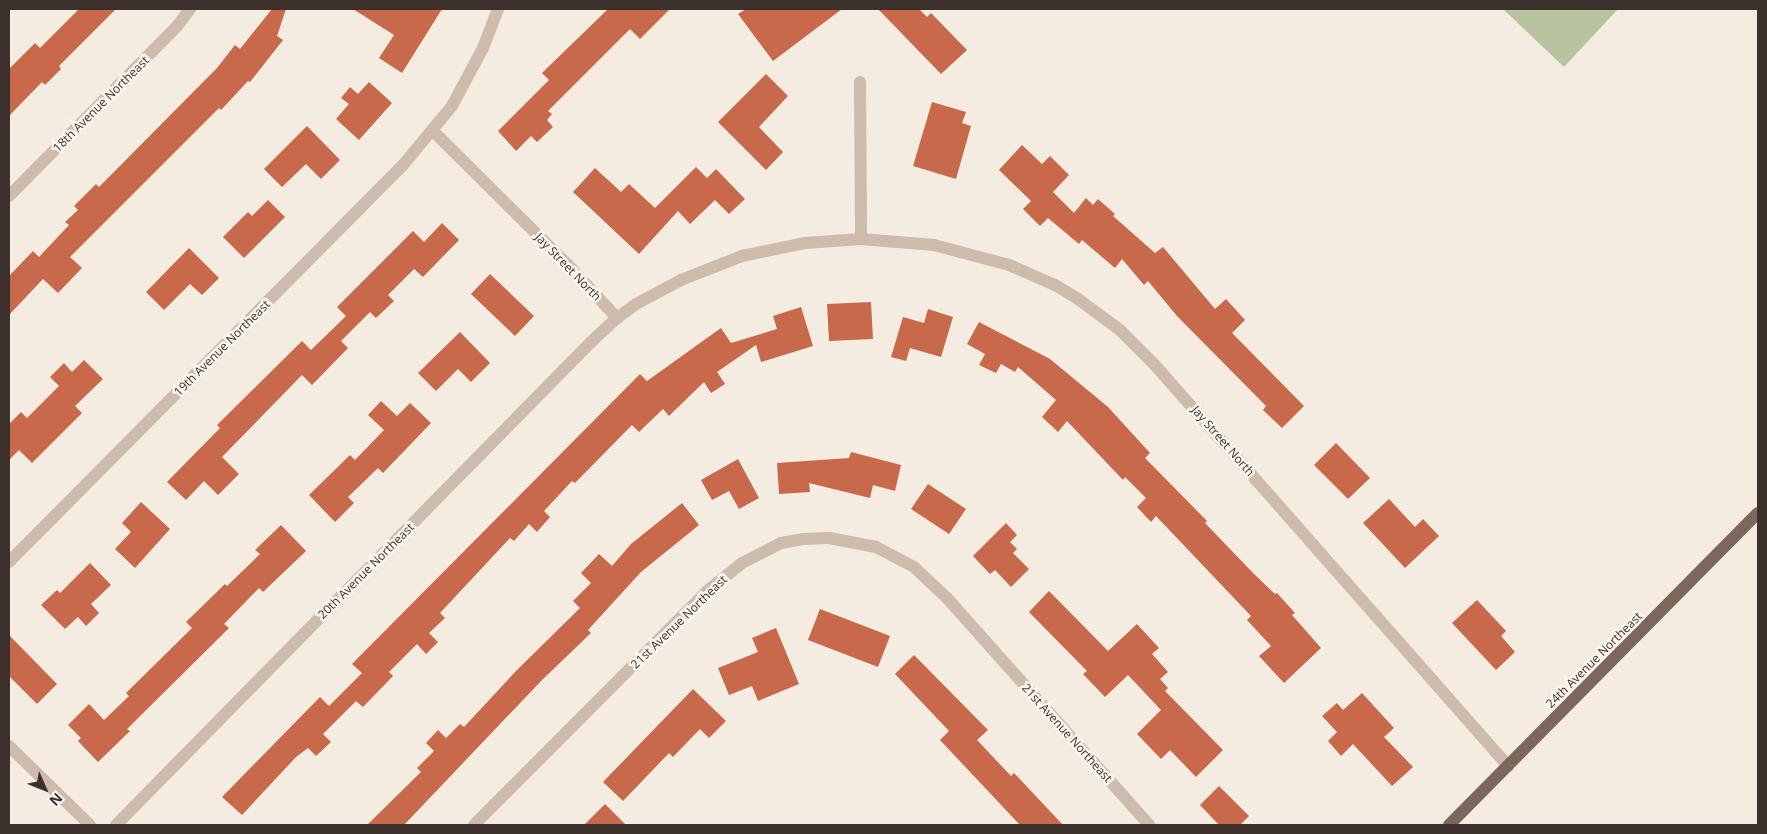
<!DOCTYPE html>
<style>
body{margin:0}
#map{position:relative;width:1767px;height:834px;overflow:hidden;background:#f4ebe1;font-family:"Open Sans",sans-serif}
div>[style]{position:absolute}
.green>*{inset:0;background:#b8c4a0}
.building>*{inset:0;background:#c8694b}
.minor>*{height:12px;margin:-6px;padding:0 6px;transform-origin:6px;border-radius:6px;background:#cdbbac}
.major>*{height:12px;margin:-6px;padding:0 6px;transform-origin:6px;border-radius:6px;background:#7d675c}
span{translate:-50% -50%;white-space:nowrap;text-align:center;line-height:1.15;-webkit-text-stroke:5px #fbf5ee;paint-order:stroke}
.street-label{font-size:12px;color:#3b302b}
.frame{position:absolute;inset:0;border:10px solid #3b302b;pointer-events:none}
.north{position:absolute;left:20px;top:764px;width:50px;height:50px;-webkit-text-stroke:4px #fbf5ee;paint-order:stroke;rotate:134deg;font-size:14px;font-weight:700;line-height:20px;text-align:center;color:#3b302b}
.north::after{content:'';display:block;margin:auto;width:18px;height:22px;background:#3b302b;clip-path:polygon(50% 0,100% 100%,50% 72%,0 100%)}
</style>
<div id="map">
<div class="green">
<div style="clip-path:polygon(1503px 9px,1618px 9px,1564px 67px)"></div>
</div>
<div class="building">
<div style="clip-path:polygon(79px 9px,116px 9px,59px 66px,61px 69px,45px 85px,42px 82px,9px 116px,9px 69px,35px 43px,40px 48px)"></div>
<div style="clip-path:polygon(272px 9px,286px 9px,277px 36px,283px 40px,250px 82px,248px 81px,221px 110px,219px 108px,70px 257px,82px 268px,58px 293px,43px 279px,9px 315px,9px 276px,33px 251px,39px 257px,69px 225px,65px 222px,78px 210px,74px 206px,96px 184px,99px 187px,217px 68px,235px 45px,240px 49px)"></div>
<div style="clip-path:polygon(353px 9px,442px 9px,402px 73px,379px 58px,394px 35px)"></div>
<div style="clip-path:polygon(608px 9px,670px 9px,640px 39px,630px 29px,548px 111px,552px 114px,547px 120px,553px 127px,537px 142px,531px 136px,516px 151px,498px 131px,549px 80px,542px 73px)"></div>
<div style="clip-path:polygon(746px 9px,842px 9px,773px 61px,738px 14px)"></div>
<div style="clip-path:polygon(878px 9px,919px 9px,927px 17px,931px 13px,967px 50px,941px 74px)"></div>
<div style="clip-path:polygon(766px 74px,788px 96px,759px 127px,783px 152px,766px 170px,718px 122px)"></div>
<div style="clip-path:polygon(369px 82px,392px 103px,359px 140px,336px 119px,349px 104px,341px 98px,350px 87px,358px 94px)"></div>
<div style="clip-path:polygon(932px 102px,966px 112px,962px 123px,971px 126px,956px 179px,913px 166px)"></div>
<div style="clip-path:polygon(307px 126px,340px 160px,321px 179px,306px 164px,282px 187px,264px 169px)"></div>
<div style="clip-path:polygon(1022px 145px,1042px 164px,1050px 156px,1069px 175px,1053px 192px,1074px 213px,1086px 198px,1093px 205px,1098px 199px,1115px 214px,1113px 216px,1155px 253px,1163px 247px,1215px 309px,1226px 299px,1245px 320px,1232px 333px,1304px 406px,1282px 428px,1263px 410px,1266px 406px,1177px 316px,1148px 281px,1144px 285px,1122px 259px,1115px 268px,1082px 240px,1079px 244px,1048px 218px,1040px 226px,1023px 209px,1031px 201px,999px 170px)"></div>
<div style="clip-path:polygon(696px 167px,707px 178px,716px 169px,745px 199px,729px 214px,715px 200px,690px 224px,678px 211px,639px 254px,573px 192px,595px 168px,621px 192px,629px 184px,655px 208px)"></div>
<div style="clip-path:polygon(268px 200px,285px 217px,244px 258px,223px 237px,248px 212px,252px 216px)"></div>
<div style="clip-path:polygon(442px 223px,459px 240px,423px 277px,414px 269px,388px 295px,394px 301px,376px 318px,370px 312px,341px 341px,348px 348px,312px 385px,302px 375px,222px 457px,239px 474px,218px 495px,204px 481px,186px 500px,167px 482px,220px 428px,217px 425px,302px 341px,311px 350px,346px 316px,337px 307px,413px 231px,424px 242px)"></div>
<div style="clip-path:polygon(189px 248px,219px 278px,202px 295px,190px 284px,164px 310px,146px 292px)"></div>
<div style="clip-path:polygon(490px 274px,534px 316px,515px 336px,471px 294px)"></div>
<div style="clip-path:polygon(871px 302px,873px 339px,829px 341px,827px 304px)"></div>
<div style="clip-path:polygon(801px 307px,813px 346px,761px 362px,756px 345px,717px 372px,725px 384px,711px 393px,704px 382px,669px 416px,663px 409px,639px 432px,632px 425px,575px 483px,572px 481px,544px 511px,550px 517px,537px 532px,529px 524px,514px 541px,510px 538px,440px 613px,445px 618px,429px 633px,438px 642px,426px 654px,417px 644px,389px 672px,393px 676px,363px 707px,356px 701px,323px 734px,331px 742px,316px 756px,308px 748px,296px 757px,242px 815px,222px 797px,320px 697px,329px 706px,362px 673px,352px 664px,640px 374px,647px 381px,721px 328px,731px 343px,777px 329px,773px 316px)"></div>
<div style="clip-path:polygon(928px 309px,953px 317px,941px 357px,910px 348px,906px 361px,891px 357px,903px 317px,924px 323px)"></div>
<div style="clip-path:polygon(979px 322px,1050px 359px,1108px 407px,1150px 453px,1145px 458px,1207px 521px,1205px 523px,1252px 572px,1275px 594px,1277px 593px,1295px 613px,1292px 615px,1321px 648px,1284px 683px,1259px 656px,1271px 646px,1247px 620px,1251px 616px,1156px 516px,1151px 522px,1137px 507px,1146px 498px,1125px 477px,1123px 480px,1067px 421px,1058px 432px,1042px 417px,1056px 400px,1018px 367px,1015px 372px,1001px 364px,996px 373px,979px 365px,985px 354px,967px 344px)"></div>
<div style="clip-path:polygon(460px 332px,490px 363px,471px 382px,458px 369px,436px 391px,418px 373px)"></div>
<div style="clip-path:polygon(84px 360px,103px 379px,75px 406px,82px 413px,32px 463px,19px 450px,9px 460px,9px 424px,21px 412px,27px 418px,59px 386px,50px 377px,64px 363px,72px 372px)"></div>
<div style="clip-path:polygon(381px 401px,397px 416px,410px 403px,431px 423px,383px 473px,378px 468px,348px 497px,354px 503px,335px 522px,309px 495px,350px 455px,355px 460px,384px 430px,368px 415px)"></div>
<div style="clip-path:polygon(1336px 443px,1370px 478px,1348px 499px,1314px 465px)"></div>
<div style="clip-path:polygon(851px 452px,901px 465px,895px 491px,873px 485px,870px 498px,809px 483px,810px 492px,779px 494px,777px 463px,849px 458px)"></div>
<div style="clip-path:polygon(738px 459px,759px 498px,739px 509px,729px 491px,712px 500px,701px 480px)"></div>
<div style="clip-path:polygon(928px 484px,966px 509px,949px 534px,911px 509px)"></div>
<div style="clip-path:polygon(1389px 499px,1415px 527px,1423px 519px,1439px 536px,1405px 568px,1363px 523px)"></div>
<div style="clip-path:polygon(141px 502px,170px 529px,135px 568px,115px 549px,131px 532px,122px 523px)"></div>
<div style="clip-path:polygon(682px 503px,699px 525px,641px 572px,588px 630px,591px 633px,542px 680px,404px 825px,367px 825px,421px 772px,417px 768px,434px 751px,426px 743px,438px 730px,446px 738px,460px 724px,464px 727px,516px 671px,580px 608px,573px 601px,591px 583px,581px 573px,599px 554px,612px 566px,631px 544px)"></div>
<div style="clip-path:polygon(1006px 523px,1017px 535px,1010px 542px,1017px 549px,1013px 553px,1029px 569px,1011px 587px,995px 570px,990px 574px,973px 556px)"></div>
<div style="clip-path:polygon(281px 525px,306px 551px,263px 592px,259px 588px,224px 624px,229px 628px,127px 729px,130px 731px,98px 762px,78px 741px,81px 738px,68px 725px,89px 704px,104px 720px,129px 696px,126px 693px,192px 628px,186px 622px,225px 584px,227px 586px,260px 554px,255px 550px)"></div>
<div style="clip-path:polygon(90px 563px,111px 585px,91px 604px,99px 613px,86px 626px,78px 617px,65px 629px,41px 605px,57px 590px,60px 593px)"></div>
<div style="clip-path:polygon(1049px 591px,1108px 651px,1137px 624px,1159px 648px,1152px 654px,1168px 672px,1160px 679px,1168px 688px,1165px 691px,1223px 750px,1196px 777px,1170px 750px,1161px 759px,1137px 734px,1161px 710px,1128px 675px,1105px 697px,1083px 674px,1087px 671px,1029px 612px)"></div>
<div style="clip-path:polygon(1477px 600px,1506px 631px,1501px 636px,1515px 652px,1496px 670px,1452px 623px)"></div>
<div style="clip-path:polygon(820px 609px,890px 636px,878px 667px,808px 640px)"></div>
<div style="clip-path:polygon(776px 628px,799px 684px,758px 701px,752px 686px,729px 695px,718px 668px,758px 652px,752px 638px)"></div>
<div style="clip-path:polygon(9px 635px,57px 684px,37px 704px,9px 676px)"></div>
<div style="clip-path:polygon(914px 655px,988px 730px,977px 740px,1011px 776px,1014px 773px,1063px 825px,1020px 825px,940px 740px,949px 731px,895px 674px)"></div>
<div style="clip-path:polygon(693px 689px,726px 721px,709px 738px,700px 729px,673px 757px,669px 753px,623px 801px,603px 782px)"></div>
<div style="clip-path:polygon(1362px 693px,1394px 728px,1384px 737px,1413px 767px,1392px 786px,1353px 744px,1341px 756px,1328px 741px,1337px 732px,1322px 716px,1337px 703px,1343px 710px)"></div>
<div style="clip-path:polygon(1219px 786px,1249px 816px,1240px 825px,1219px 825px,1200px 805px)"></div>
<div style="clip-path:polygon(605px 804px,626px 825px,584px 825px)"></div>
</div>
<div class="minor">
<div style="left:860px;top:82px;width:157px;rotate:89.6deg"></div>
<div style="left:433px;top:131px;width:196px;rotate:44.8deg"></div>
<div style="left:572px;top:269px;width:67px;rotate:47.4deg"></div>
<div style="left:9px;top:196px;width:240px;rotate:-45.3deg"></div>
<div style="left:178px;top:25px;width:20px;rotate:-53deg"></div>
<div style="left:9px;top:562px;width:559px;rotate:-45.22deg"></div>
<div style="left:403px;top:165px;width:77px;rotate:-50.3deg"></div>
<div style="left:452px;top:106px;width:66px;rotate:-61.9deg"></div>
<div style="left:483px;top:48px;width:42px;rotate:-69deg"></div>
<div style="left:9px;top:746px;width:113px;rotate:44.3deg"></div>
<div style="left:116px;top:825px;width:677px;rotate:-45.48deg"></div>
<div style="left:591px;top:342px;width:35px;rotate:-43deg"></div>
<div style="left:617px;top:318px;width:24px;rotate:-36deg"></div>
<div style="left:636px;top:304px;width:51px;rotate:-28.1deg"></div>
<div style="left:681px;top:280px;width:66px;rotate:-21.5deg"></div>
<div style="left:742px;top:256px;width:64px;rotate:-11.7deg"></div>
<div style="left:805px;top:243px;width:56px;rotate:-4.1deg"></div>
<div style="left:861px;top:239px;width:73px;rotate:4.7deg"></div>
<div style="left:934px;top:245px;width:78px;rotate:14.9deg"></div>
<div style="left:1009px;top:265px;width:50px;rotate:23.5deg"></div>
<div style="left:1055px;top:285px;width:27px;rotate:31deg"></div>
<div style="left:1078px;top:299px;width:52px;rotate:36.4deg"></div>
<div style="left:1120px;top:330px;width:48px;rotate:45deg"></div>
<div style="left:1154px;top:364px;width:536px;rotate:48.63deg"></div>
<div style="left:474px;top:825px;width:329px;rotate:-45.1deg"></div>
<div style="left:706px;top:592px;width:46px;rotate:-38.9deg"></div>
<div style="left:742px;top:563px;width:44px;rotate:-27.1deg"></div>
<div style="left:781px;top:543px;width:22px;rotate:-10deg"></div>
<div style="left:803px;top:539px;width:26px;rotate:-2deg"></div>
<div style="left:829px;top:538px;width:48px;rotate:10.8deg"></div>
<div style="left:876px;top:547px;width:43px;rotate:27.8deg"></div>
<div style="left:914px;top:567px;width:45px;rotate:43.2deg"></div>
<div style="left:947px;top:598px;width:304px;rotate:48.3deg"></div>
</div>
<div class="major">
<div style="left:1449px;top:825px;width:439px;rotate:-45.3deg"></div>
</div>
<div class="street-label">
<span style="left:101px;top:104px;rotate:-45deg">18th Avenue Northeast</span>
<span style="left:568px;top:267px;rotate:46deg">Jay Street North</span>
<span style="left:222px;top:348px;rotate:-45deg">19th Avenue Northeast</span>
<span style="left:1223px;top:441px;rotate:49deg">Jay Street North</span>
<span style="left:366px;top:571px;rotate:-45deg">20th Avenue Northeast</span>
<span style="left:679px;top:622px;rotate:-44deg">21st Avenue Northeast</span>
<span style="left:1594px;top:660px;rotate:-45deg">24th Avenue Northeast</span>
<span style="left:1067px;top:733px;rotate:48deg">21st Avenue Northeast</span>
</div>
<div class="frame"></div>
<div class="north">N</div>
</div>
